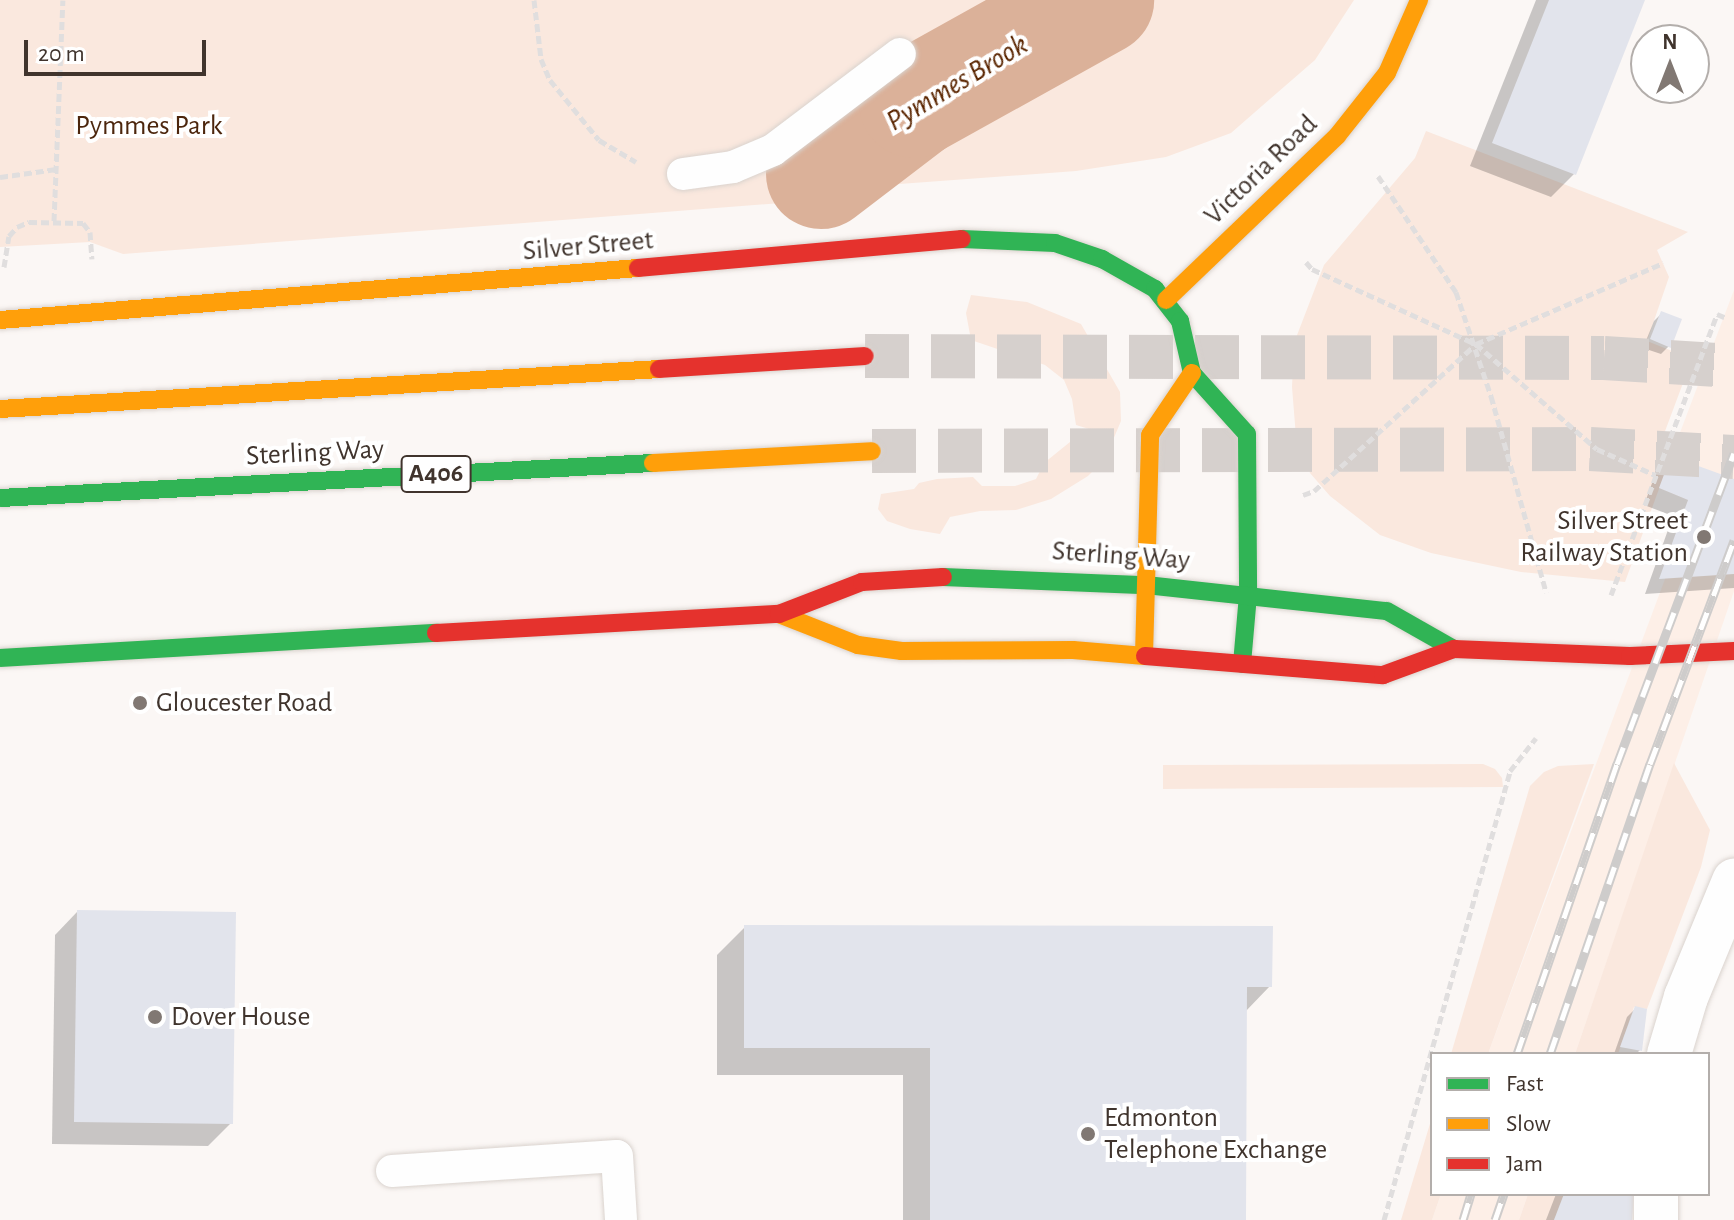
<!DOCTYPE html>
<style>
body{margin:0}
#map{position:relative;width:1734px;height:1220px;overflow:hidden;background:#fbf7f5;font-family:"Alegreya Sans",sans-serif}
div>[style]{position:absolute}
.built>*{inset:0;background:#fdefe7}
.green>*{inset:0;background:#fae8de}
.shadow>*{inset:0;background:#0003}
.river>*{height:110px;margin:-55px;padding:0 55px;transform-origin:55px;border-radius:55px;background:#dbb199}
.building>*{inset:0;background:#e2e4ec}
.highway-tunnel>*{height:44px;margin-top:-22px;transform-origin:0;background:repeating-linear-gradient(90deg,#d6d0cd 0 44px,transparent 0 66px)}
.path>*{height:5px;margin-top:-2.5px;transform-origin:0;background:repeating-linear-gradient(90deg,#e0dede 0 8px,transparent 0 12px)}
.roads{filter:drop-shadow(0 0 2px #dad3ce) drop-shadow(0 0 2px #dad3ce)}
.lane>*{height:32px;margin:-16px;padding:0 16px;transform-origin:16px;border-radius:16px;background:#fefefe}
.street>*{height:44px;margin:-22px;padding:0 22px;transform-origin:22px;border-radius:22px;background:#fefefe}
.fast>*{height:18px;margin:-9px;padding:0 9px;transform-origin:9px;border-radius:9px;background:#30b455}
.slow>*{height:18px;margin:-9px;padding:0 9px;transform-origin:9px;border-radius:9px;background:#ff9f0a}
.jam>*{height:18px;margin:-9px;padding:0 9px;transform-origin:9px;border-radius:9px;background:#e5322d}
.rail>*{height:9px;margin-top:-4.5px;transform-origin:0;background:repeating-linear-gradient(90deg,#fff 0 18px,#cecccb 0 36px);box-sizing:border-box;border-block:2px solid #cecccb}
.dots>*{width:22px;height:22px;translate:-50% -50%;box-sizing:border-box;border:4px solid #fff;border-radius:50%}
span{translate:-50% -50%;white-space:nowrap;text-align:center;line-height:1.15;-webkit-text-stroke:8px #fff;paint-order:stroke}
.shield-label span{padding:2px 6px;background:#fff;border:2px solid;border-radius:6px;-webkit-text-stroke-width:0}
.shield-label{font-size:26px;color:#40342d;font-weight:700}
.park-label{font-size:28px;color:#4c260d}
.street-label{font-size:28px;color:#40342d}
.poi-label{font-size:28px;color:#40342d}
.right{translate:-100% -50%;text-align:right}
.left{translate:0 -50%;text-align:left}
.water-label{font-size:30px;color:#5a2500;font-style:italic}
.legend{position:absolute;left:1430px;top:1052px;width:280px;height:144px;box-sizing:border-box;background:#fff;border:2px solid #b3aeab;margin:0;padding:10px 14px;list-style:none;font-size:24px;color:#40342d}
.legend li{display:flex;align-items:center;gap:16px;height:40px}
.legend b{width:40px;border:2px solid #b3aeab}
.north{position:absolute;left:1630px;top:24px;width:80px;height:80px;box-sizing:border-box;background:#fff;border:2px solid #b3aeab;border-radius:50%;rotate:0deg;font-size:22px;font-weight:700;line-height:32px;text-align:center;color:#40342d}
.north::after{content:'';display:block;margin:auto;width:28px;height:36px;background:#817873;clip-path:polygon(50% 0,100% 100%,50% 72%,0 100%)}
.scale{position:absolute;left:24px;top:40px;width:182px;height:36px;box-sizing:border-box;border:4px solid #40342d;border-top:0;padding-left:10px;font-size:24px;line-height:28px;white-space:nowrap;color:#40342d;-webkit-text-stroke:6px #fff;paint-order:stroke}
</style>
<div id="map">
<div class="built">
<div style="clip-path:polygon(1734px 290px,1734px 591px,1575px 1054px,1488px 1054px,1665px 579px,1688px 500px,1659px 488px)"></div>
<div style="clip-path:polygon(1441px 1194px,1528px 1194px,1519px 1220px,1432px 1220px)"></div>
</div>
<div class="green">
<div style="clip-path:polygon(0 0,1354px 0,1315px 60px,1231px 133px,1166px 157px,1076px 171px,886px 185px,807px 201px,123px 254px,90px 242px,0 247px)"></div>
<div style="clip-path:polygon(1426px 131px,1688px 232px,1657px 250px,1669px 277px,1647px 341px,1692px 359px,1658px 450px,1671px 456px,1625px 582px,1521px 572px,1431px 553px,1380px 535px,1330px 496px,1310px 473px,1296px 437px,1292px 387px,1294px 343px,1324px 265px,1415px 158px)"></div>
<div style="clip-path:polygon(971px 295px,1027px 302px,1081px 324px,1120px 392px,1121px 421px,1105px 459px,1088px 476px,1051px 499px,1016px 510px,980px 511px,950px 517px,940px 534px,910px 529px,887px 521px,878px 509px,881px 494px,914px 489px,919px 483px,937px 479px,973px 477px,982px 486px,1015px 486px,1036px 479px,1044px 463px,1070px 442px,1089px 441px,1089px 429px,1076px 425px,1072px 399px,1064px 380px,1045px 365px,971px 340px,966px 313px)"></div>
<div style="clip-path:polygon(1674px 763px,1710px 830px,1701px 867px,1647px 1009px,1634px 1007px,1618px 1054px,1575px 1054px)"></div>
<div style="clip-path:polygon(1483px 764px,1495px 769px,1502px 778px,1503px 787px,1163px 789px,1163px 765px)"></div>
<div style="clip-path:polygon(1594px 764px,1488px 1054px,1451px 1054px,1530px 786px,1544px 772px,1558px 766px)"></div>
<div style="clip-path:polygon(1432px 1117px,1432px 1194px,1441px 1194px,1432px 1220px,1401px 1220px)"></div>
<div style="clip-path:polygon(1528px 1194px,1564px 1194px,1554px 1220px,1519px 1220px)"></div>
</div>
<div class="shadow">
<div style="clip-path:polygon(1536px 0,1643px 0,1574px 174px,1551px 197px,1470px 166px)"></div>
<div style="clip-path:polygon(1662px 313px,1669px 346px,1661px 354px,1643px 348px,1654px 321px)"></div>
<div style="clip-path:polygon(1672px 458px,1734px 481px,1734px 588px,1645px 594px,1673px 516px,1644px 505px,1655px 475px)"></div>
<div style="clip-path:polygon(77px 912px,231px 1123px,208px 1146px,52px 1144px,55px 935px)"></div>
<div style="clip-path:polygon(745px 927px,1270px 986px,1245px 1012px,1244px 1220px,903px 1220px,903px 1075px,717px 1075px,717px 955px)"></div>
<div style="clip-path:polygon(1635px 1009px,1640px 1050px,1636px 1054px,1614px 1054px,1627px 1017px)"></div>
<div style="clip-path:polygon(1556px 1194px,1632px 1194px,1630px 1220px,1546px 1220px)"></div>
</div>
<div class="river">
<div style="left:821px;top:174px;width:117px;rotate:-37.4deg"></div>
<div style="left:914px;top:103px;width:212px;rotate:-29.1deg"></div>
</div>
<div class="building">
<div style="clip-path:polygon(1549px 0,1645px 0,1576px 175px,1492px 143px)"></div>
<div style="clip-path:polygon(1661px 311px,1682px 319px,1671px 348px,1650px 339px)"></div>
<div style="clip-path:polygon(1671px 456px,1734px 479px,1734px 574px,1659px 579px,1688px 500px,1659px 488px)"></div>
<div style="clip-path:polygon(77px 910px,236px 912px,233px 1124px,74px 1122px)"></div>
<div style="clip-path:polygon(744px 925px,1273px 926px,1272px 987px,1247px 987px,1246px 1220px,930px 1220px,930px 1048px,744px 1048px)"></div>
<div style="clip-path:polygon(1635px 1006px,1647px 1009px,1642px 1051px,1620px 1047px)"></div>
<div style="clip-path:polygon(1564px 1194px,1634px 1194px,1632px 1220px,1554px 1220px)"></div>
</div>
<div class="highway-tunnel">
<div style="left:865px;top:356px;width:739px;rotate:0.16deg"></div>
<div style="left:1604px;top:358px;width:130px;rotate:3.5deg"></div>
<div style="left:872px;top:451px;width:718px;rotate:-0.16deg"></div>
<div style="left:1590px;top:449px;width:144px;rotate:3.2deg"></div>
</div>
<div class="path">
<div style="left:534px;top:0;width:59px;rotate:83.2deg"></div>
<div style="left:541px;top:59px;width:23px;rotate:67deg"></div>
<div style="left:550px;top:80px;width:77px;rotate:50.8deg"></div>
<div style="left:599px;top:140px;width:43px;rotate:30.7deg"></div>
<div style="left:1378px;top:176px;width:140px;rotate:56.1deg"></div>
<div style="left:1456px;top:292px;width:110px;rotate:71.4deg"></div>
<div style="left:1491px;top:396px;width:204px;rotate:74.3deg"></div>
<div style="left:0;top:177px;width:57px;rotate:-8.1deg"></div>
<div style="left:54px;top:221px;width:221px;rotate:-87.7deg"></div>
<div style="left:1306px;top:262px;width:9px;rotate:49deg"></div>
<div style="left:1312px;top:269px;width:180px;rotate:24.6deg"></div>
<div style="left:1476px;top:344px;width:160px;rotate:41deg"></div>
<div style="left:1597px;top:449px;width:64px;rotate:24.1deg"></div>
<div style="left:4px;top:267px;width:31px;rotate:-81deg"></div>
<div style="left:9px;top:236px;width:12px;rotate:-48deg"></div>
<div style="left:17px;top:227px;width:13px;rotate:-23deg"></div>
<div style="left:29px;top:222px;width:54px;rotate:1.1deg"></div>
<div style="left:83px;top:223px;width:11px;rotate:52deg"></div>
<div style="left:90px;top:232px;width:27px;rotate:86deg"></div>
<div style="left:1303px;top:495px;width:12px;rotate:-20deg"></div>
<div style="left:1314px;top:491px;width:219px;rotate:-42.2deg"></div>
<div style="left:1476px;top:344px;width:204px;rotate:-23.4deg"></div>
<div style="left:1611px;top:595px;width:300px;rotate:-69.3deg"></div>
<div style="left:1717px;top:314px;width:8px;rotate:23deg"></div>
<div style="left:1384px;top:1220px;width:466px;rotate:-74.3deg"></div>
<div style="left:1510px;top:771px;width:42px;rotate:-51.8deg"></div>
</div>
<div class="roads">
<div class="lane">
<div style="left:683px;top:174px;width:50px;rotate:-8deg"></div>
<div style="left:733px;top:167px;width:43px;rotate:-23deg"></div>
<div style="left:773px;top:150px;width:159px;rotate:-37.1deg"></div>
<div style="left:392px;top:1171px;width:225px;rotate:-3.8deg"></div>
<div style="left:617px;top:1156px;width:64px;rotate:86.4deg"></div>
</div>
<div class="street">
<div style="left:1669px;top:1054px;width:59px;rotate:-73.4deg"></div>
<div style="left:1686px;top:997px;width:126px;rotate:-67.5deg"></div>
<div style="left:1656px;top:1220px;width:26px;rotate:-90deg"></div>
</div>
<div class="fast">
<div style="left:962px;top:239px;width:93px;rotate:2.5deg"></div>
<div style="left:1055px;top:243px;width:50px;rotate:18.8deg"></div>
<div style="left:1102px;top:259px;width:61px;rotate:29.5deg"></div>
<div style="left:1155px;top:289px;width:41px;rotate:52deg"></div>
<div style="left:1180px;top:321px;width:53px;rotate:77deg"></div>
<div style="left:1192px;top:373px;width:82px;rotate:48deg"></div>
<div style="left:1247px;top:434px;width:161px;rotate:89.6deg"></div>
<div style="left:1248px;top:595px;width:69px;rotate:95deg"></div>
<div style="left:0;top:498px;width:654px;rotate:-3.07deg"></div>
<div style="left:943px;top:577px;width:203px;rotate:2.3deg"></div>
<div style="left:1146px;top:585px;width:242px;rotate:6.2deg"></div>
<div style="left:1387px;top:611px;width:77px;rotate:29.6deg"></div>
<div style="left:0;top:658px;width:437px;rotate:-3.3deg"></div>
</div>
<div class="slow">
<div style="left:1166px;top:300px;width:237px;rotate:-43.8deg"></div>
<div style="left:1337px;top:136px;width:80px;rotate:-51.6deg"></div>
<div style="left:1387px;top:73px;width:80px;rotate:-66.3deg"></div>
<div style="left:0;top:320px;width:640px;rotate:-4.66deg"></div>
<div style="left:0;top:409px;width:660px;rotate:-3.47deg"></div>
<div style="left:653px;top:463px;width:219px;rotate:-3.1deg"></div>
<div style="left:779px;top:614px;width:85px;rotate:21.4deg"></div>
<div style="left:858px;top:645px;width:44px;rotate:7.8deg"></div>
<div style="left:902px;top:651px;width:171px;rotate:-0.3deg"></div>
<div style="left:1073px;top:650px;width:72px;rotate:4.8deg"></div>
<div style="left:1144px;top:655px;width:220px;rotate:-88.4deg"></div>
<div style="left:1150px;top:435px;width:75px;rotate:-55.9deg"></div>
</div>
<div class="jam">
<div style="left:638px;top:268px;width:325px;rotate:-5.1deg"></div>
<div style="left:659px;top:369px;width:206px;rotate:-3.6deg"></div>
<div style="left:436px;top:633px;width:344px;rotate:-3.2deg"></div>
<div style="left:779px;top:614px;width:89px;rotate:-21.1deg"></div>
<div style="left:862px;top:582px;width:81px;rotate:-3.5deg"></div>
<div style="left:1145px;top:656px;width:239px;rotate:4.6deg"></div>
<div style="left:1383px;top:675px;width:76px;rotate:-20.1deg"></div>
<div style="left:1454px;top:649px;width:176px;rotate:2.3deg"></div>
<div style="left:1630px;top:656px;width:104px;rotate:-2.8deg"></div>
</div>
</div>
<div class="rail">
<div style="left:1517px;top:1054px;width:307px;rotate:-71deg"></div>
<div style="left:1617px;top:764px;width:332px;rotate:-69.4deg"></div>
<div style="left:1550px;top:1054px;width:307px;rotate:-71deg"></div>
<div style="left:1650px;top:764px;width:239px;rotate:-69.4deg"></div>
<div style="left:1463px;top:1220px;width:27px;rotate:-73deg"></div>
<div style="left:1495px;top:1220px;width:28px;rotate:-71deg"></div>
</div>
<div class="dots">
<div style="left:1704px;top:537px;background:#817873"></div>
<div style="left:140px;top:703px;background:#817873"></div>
<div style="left:155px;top:1017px;background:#817873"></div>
<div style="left:1088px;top:1134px;background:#817873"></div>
</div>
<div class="shield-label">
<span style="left:436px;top:474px">A406</span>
</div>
<div class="park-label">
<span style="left:149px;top:126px">Pymmes Park</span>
</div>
<div class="street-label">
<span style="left:1261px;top:170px;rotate:-44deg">Victoria Road</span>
<span style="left:588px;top:246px;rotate:-5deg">Silver Street</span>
<span style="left:315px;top:453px;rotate:-3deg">Sterling Way</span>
<span style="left:1121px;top:556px;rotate:4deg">Sterling Way</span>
</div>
<div class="poi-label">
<span class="right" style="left:1688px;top:537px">Silver Street<br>Railway Station</span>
<span class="left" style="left:156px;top:703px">Gloucester Road</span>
<span class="left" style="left:171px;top:1017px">Dover House</span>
<span class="left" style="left:1104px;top:1134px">Edmonton<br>Telephone Exchange</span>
</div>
<div class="water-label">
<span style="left:957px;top:83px;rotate:-31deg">Pymmes Brook</span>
</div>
<ul class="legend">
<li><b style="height:10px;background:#30b455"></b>Fast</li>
<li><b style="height:10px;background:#ff9f0a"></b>Slow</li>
<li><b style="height:10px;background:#e5322d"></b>Jam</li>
</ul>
<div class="north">N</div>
<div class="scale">20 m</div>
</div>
